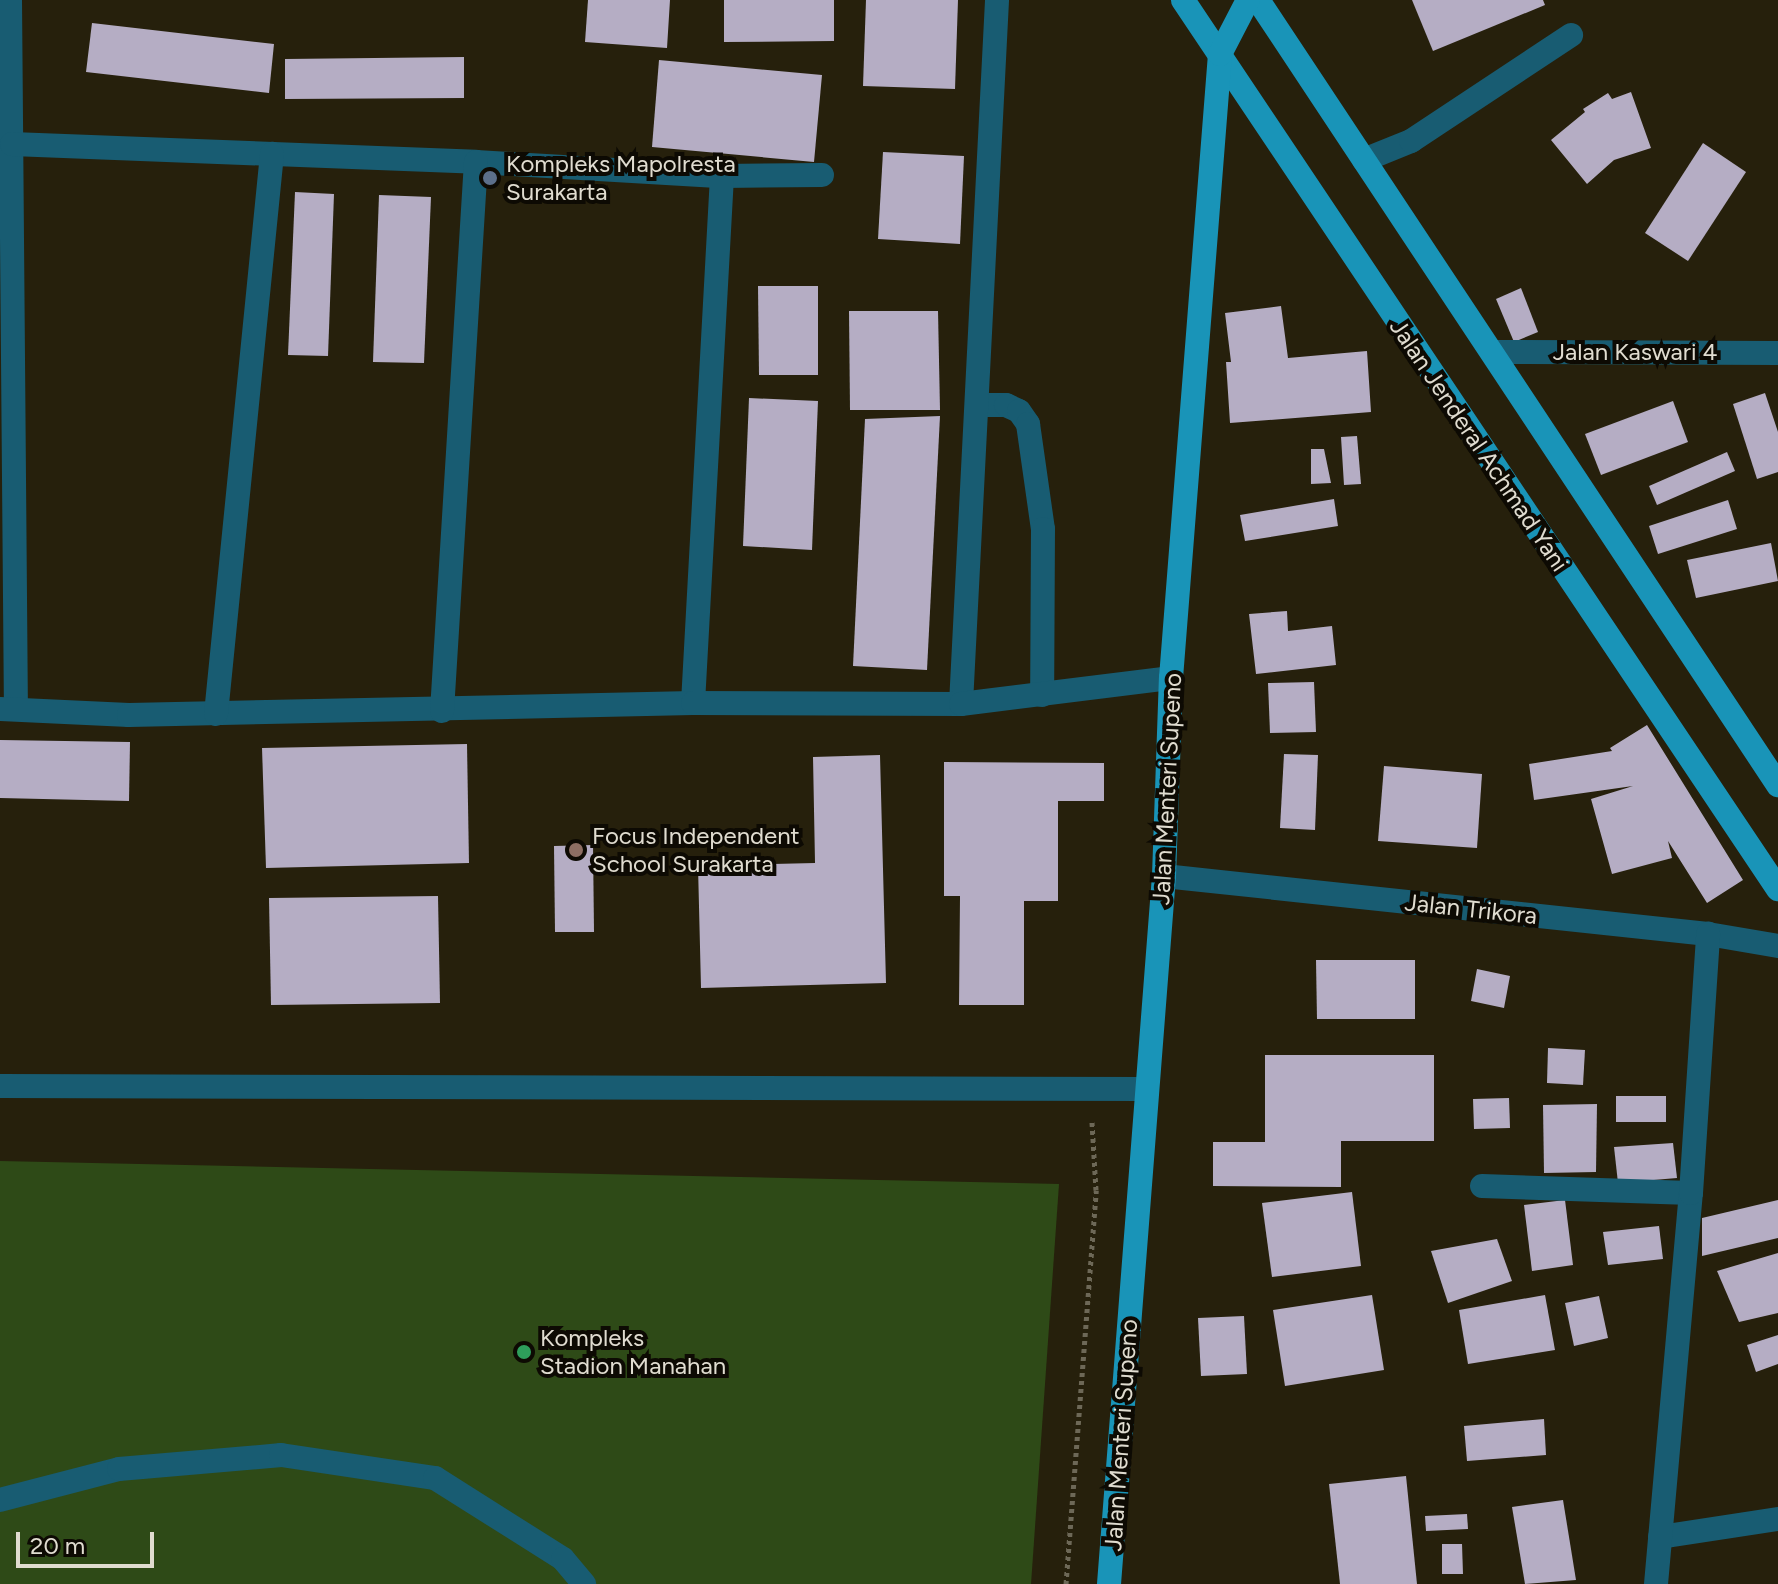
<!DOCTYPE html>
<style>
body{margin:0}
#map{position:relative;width:1778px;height:1584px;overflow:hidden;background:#26200c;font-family:Figtree,sans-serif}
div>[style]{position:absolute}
.green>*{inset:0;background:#2e4a17}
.building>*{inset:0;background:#b5adc4}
.path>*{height:5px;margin-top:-2.5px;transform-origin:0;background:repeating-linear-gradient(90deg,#6d6857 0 4px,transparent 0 8px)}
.minor>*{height:24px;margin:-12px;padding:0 12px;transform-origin:12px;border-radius:12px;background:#185c72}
.major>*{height:24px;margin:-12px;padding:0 12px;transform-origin:12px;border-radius:12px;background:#1994b8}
.dots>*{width:22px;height:22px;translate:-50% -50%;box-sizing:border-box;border:4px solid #0d0a03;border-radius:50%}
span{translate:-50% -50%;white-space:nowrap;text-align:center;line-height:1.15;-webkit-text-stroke:8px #0d0a03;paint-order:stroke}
.poi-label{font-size:24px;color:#e0dcd0}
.left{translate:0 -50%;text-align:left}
.street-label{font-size:24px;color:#e0dcd0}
.scale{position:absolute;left:16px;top:1532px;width:138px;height:36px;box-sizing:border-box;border:4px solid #e0dcd0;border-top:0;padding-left:10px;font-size:24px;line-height:28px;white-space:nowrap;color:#e0dcd0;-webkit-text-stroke:6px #0d0a03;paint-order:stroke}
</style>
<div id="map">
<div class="green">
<div style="clip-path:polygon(0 1161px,1059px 1184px,1031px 1584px,0 1584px)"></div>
</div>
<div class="building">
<div style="clip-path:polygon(588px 0,670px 0,667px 48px,585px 42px)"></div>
<div style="clip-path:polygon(724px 0,834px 0,834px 41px,724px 42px)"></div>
<div style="clip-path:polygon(866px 0,958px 0,955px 89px,863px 86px)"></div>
<div style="clip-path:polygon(1412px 0,1543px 0,1545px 5px,1433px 51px)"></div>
<div style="clip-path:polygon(92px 23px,274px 44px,269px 93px,86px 72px)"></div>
<div style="clip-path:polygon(464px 57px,464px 98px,285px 99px,285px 59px)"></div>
<div style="clip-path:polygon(659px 60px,822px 75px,814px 162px,652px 147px)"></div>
<div style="clip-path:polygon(1631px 92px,1651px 148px,1614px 160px,1587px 184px,1551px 140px,1585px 112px,1583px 109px,1608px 93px,1612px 99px)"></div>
<div style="clip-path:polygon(1703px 143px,1746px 172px,1688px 261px,1645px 233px)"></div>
<div style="clip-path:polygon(883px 152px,964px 156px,960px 244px,878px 239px)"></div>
<div style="clip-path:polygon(295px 192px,334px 194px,328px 356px,288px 355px)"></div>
<div style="clip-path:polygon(379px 195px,431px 197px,424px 363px,373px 362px)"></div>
<div style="clip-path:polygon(758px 286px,818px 286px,818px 375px,759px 375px)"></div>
<div style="clip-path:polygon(1521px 288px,1538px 332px,1514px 342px,1496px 299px)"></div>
<div style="clip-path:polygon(1281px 306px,1288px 358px,1367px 351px,1371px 412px,1230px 423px,1226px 362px,1231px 362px,1225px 313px)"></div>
<div style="clip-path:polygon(849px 311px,938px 311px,940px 410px,850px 410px)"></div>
<div style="clip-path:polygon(1765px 393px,1778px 432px,1778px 472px,1757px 479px,1733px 404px)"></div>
<div style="clip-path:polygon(749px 398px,818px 401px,812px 550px,743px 546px)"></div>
<div style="clip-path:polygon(1673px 401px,1688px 442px,1601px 475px,1585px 434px)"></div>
<div style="clip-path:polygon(940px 416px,927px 670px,853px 666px,865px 419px)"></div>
<div style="clip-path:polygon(1357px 436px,1361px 484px,1344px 485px,1341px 437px)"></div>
<div style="clip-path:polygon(1311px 449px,1324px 449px,1331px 483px,1311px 484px)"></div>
<div style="clip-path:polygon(1727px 452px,1735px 471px,1657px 505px,1649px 486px)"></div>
<div style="clip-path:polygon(1334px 499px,1338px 526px,1245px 541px,1240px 515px)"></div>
<div style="clip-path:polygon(1728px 500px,1737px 529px,1658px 554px,1649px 526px)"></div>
<div style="clip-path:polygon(1771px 543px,1778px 581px,1696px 598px,1687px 560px)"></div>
<div style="clip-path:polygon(1287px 611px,1288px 631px,1332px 626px,1336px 665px,1256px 674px,1249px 614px)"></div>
<div style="clip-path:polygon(1314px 682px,1316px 732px,1270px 733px,1268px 683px)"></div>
<div style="clip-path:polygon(1647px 725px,1743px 880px,1707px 903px,1668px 841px,1672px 858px,1612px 874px,1591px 799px,1633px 786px,1534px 800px,1529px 764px,1612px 751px,1610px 748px)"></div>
<div style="clip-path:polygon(0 740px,130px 742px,129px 801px,0 798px)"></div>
<div style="clip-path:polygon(467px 744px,469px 863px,266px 868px,262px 748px)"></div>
<div style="clip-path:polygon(1284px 754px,1318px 755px,1315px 830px,1280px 828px)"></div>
<div style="clip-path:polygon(880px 755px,886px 983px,701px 988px,698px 866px,815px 863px,813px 757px)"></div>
<div style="clip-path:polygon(944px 762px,1104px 763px,1104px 801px,1058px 801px,1058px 901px,1024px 901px,1024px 1005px,959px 1005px,960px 896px,944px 896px)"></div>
<div style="clip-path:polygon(1384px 766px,1482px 774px,1477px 848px,1378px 841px)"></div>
<div style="clip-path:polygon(593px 845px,594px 932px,555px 932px,554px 846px)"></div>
<div style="clip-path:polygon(438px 896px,440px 1003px,271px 1005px,269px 898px)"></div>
<div style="clip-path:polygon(1316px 960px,1415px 960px,1415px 1019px,1317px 1019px)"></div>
<div style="clip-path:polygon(1477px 969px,1510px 976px,1504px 1008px,1471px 1001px)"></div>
<div style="clip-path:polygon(1548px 1048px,1585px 1050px,1583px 1085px,1547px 1083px)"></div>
<div style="clip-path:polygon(1265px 1055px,1434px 1055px,1434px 1141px,1341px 1141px,1341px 1187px,1213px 1186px,1213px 1142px,1265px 1142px)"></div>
<div style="clip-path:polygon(1616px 1096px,1666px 1096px,1666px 1122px,1616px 1122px)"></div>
<div style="clip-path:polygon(1509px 1098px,1510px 1128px,1474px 1129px,1473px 1099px)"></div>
<div style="clip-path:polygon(1597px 1104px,1596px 1172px,1544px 1173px,1543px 1105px)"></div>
<div style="clip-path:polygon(1673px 1143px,1677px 1178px,1618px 1183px,1614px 1147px)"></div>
<div style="clip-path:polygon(1352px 1192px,1361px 1266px,1272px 1277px,1262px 1203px)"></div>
<div style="clip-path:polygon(1565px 1200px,1573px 1265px,1532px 1271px,1524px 1205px)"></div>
<div style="clip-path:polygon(1778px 1200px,1778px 1238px,1702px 1256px,1702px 1218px)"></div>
<div style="clip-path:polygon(1659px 1226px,1663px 1259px,1608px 1265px,1603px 1232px)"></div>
<div style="clip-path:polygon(1497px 1239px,1512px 1281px,1448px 1303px,1431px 1251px)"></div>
<div style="clip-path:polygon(1778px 1253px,1778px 1313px,1739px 1322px,1717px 1271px)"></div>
<div style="clip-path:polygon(1372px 1295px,1384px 1370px,1285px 1386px,1273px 1310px)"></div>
<div style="clip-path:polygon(1545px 1295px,1555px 1350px,1468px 1364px,1459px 1310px)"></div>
<div style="clip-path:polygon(1599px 1296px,1608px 1338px,1574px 1346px,1565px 1303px)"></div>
<div style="clip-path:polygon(1244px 1316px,1247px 1374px,1201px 1376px,1198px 1318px)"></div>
<div style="clip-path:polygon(1778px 1335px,1778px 1364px,1756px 1372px,1747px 1345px)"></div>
<div style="clip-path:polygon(1544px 1419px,1546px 1455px,1467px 1461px,1464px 1426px)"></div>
<div style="clip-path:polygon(1406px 1476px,1417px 1584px,1340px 1584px,1329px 1484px)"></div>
<div style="clip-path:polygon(1563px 1500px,1576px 1580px,1525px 1584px,1512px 1507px)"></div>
<div style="clip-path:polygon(1467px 1514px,1468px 1529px,1426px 1531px,1425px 1516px)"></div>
<div style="clip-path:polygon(1442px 1544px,1462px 1544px,1463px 1574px,1442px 1574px)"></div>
</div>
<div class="path">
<div style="left:1066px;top:1584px;width:395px;rotate:-85.6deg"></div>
<div style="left:1096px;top:1190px;width:68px;rotate:-93.4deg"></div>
</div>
<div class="minor">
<div style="left:10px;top:0;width:709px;rotate:89.52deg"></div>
<div style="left:12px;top:144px;width:464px;rotate:2.2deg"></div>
<div style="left:476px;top:162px;width:246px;rotate:3.3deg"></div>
<div style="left:722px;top:176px;width:100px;rotate:-0.6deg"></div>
<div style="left:1364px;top:160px;width:51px;rotate:-22deg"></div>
<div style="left:1411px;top:141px;width:192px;rotate:-33.5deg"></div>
<div style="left:1492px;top:352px;width:286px;rotate:0.2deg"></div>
<div style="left:979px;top:405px;width:27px"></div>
<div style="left:1006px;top:405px;width:14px;rotate:25deg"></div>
<div style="left:1019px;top:411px;width:16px;rotate:55deg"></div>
<div style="left:1028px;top:424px;width:106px;rotate:81.9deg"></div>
<div style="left:1043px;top:529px;width:166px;rotate:90.3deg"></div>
<div style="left:693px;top:703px;width:528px;rotate:-86.85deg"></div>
<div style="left:961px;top:704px;width:705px;rotate:-87.07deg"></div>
<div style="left:0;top:709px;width:129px;rotate:2.7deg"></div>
<div style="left:129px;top:715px;width:564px;rotate:-1.22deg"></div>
<div style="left:693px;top:703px;width:268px;rotate:0.2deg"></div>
<div style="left:961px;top:704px;width:212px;rotate:-7.1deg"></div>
<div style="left:442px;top:711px;width:550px;rotate:-86.46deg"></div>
<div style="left:216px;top:714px;width:563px;rotate:-84.29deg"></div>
<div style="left:1164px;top:876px;width:547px;rotate:6.09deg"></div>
<div style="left:1708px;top:934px;width:71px;rotate:9.7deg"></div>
<div style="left:0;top:1086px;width:1147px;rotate:0.15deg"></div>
<div style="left:1482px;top:1186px;width:209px;rotate:1.9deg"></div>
<div style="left:0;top:1500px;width:123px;rotate:-14.6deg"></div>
<div style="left:119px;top:1469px;width:163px;rotate:-4.9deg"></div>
<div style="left:281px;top:1455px;width:156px;rotate:8.5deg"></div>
<div style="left:435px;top:1478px;width:151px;rotate:32.3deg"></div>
<div style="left:563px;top:1559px;width:33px;rotate:50deg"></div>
<div style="left:1660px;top:1537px;width:119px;rotate:-8.7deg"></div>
<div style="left:1656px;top:1584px;width:393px;rotate:-84.9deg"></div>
<div style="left:1691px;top:1193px;width:260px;rotate:-86.2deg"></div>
</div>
<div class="major">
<div style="left:1183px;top:0;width:1070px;rotate:56.21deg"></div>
<div style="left:1258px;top:0;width:942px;rotate:56.48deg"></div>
<div style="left:1109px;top:1584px;width:710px;rotate:-85.56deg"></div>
<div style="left:1164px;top:876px;width:198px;rotate:-88deg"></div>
<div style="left:1171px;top:678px;width:626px;rotate:-85.51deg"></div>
<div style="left:1220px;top:54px;width:61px;rotate:-62.6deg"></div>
</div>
<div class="dots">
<div style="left:490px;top:178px;background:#5c6f8a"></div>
<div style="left:576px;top:850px;background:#8d6e63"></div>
<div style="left:524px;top:1352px;background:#2e9e5b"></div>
</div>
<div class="poi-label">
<span class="left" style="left:506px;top:178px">Kompleks Mapolresta<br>Surakarta</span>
<span class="left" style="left:592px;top:850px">Focus Independent<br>School Surakarta</span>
<span class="left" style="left:540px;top:1352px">Kompleks<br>Stadion Manahan</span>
</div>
<div class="street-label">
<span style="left:1635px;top:352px">Jalan Kaswari 4</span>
<span style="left:1479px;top:445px;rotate:56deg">Jalan Jenderal Achmad Yani</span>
<span style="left:1167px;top:789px;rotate:-87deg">Jalan Menteri Supeno</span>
<span style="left:1471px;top:909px;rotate:6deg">Jalan Trikora</span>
<span style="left:1121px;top:1435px;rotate:-86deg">Jalan Menteri Supeno</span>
</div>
<div class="scale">20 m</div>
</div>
